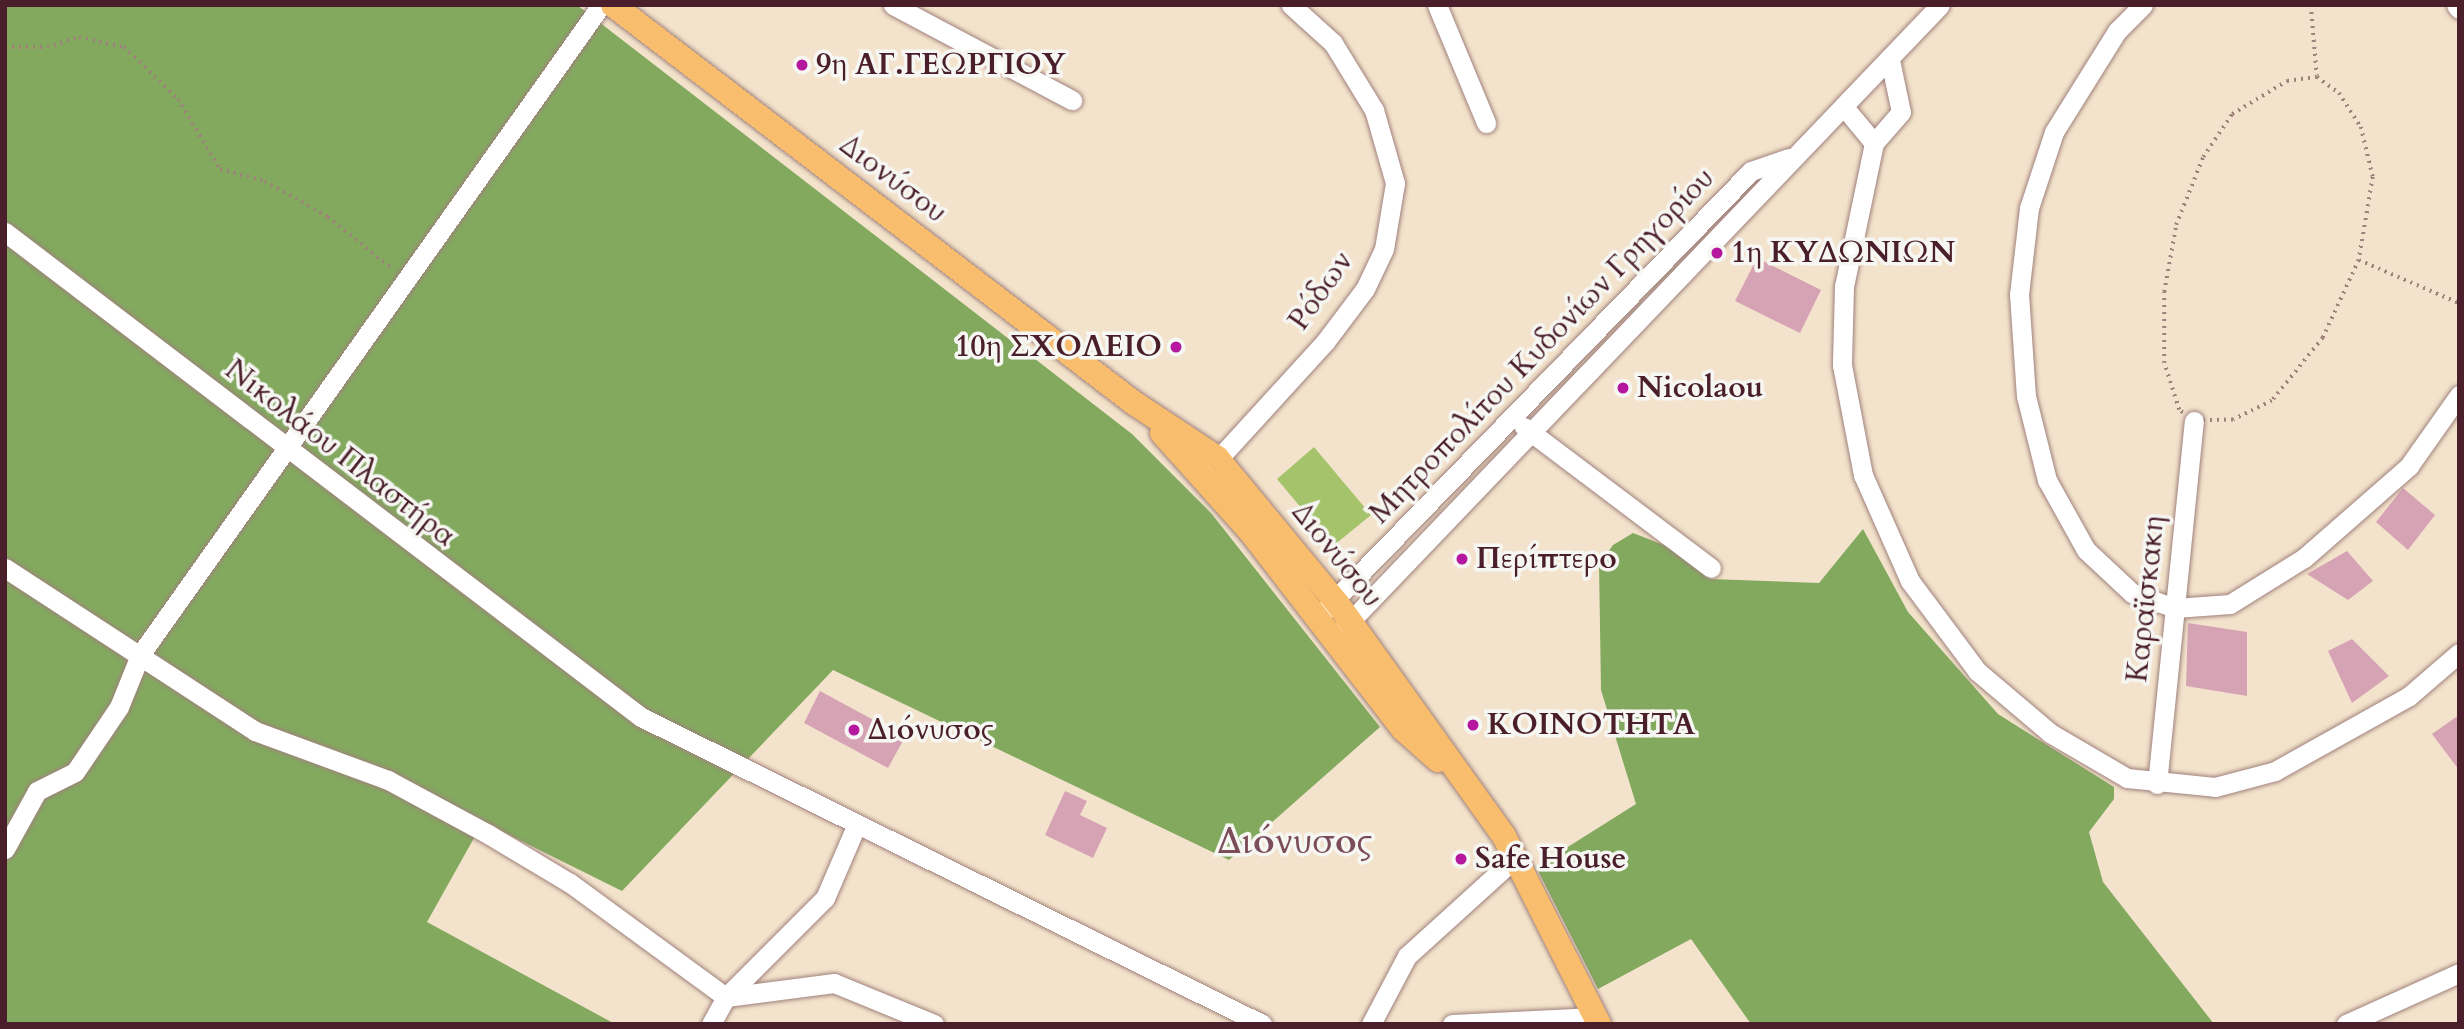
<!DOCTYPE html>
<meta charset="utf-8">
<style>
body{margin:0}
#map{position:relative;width:2464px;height:1029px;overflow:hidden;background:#f4e3cc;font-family:Cardo,serif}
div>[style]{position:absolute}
.green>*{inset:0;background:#a4c36b}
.forest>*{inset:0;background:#83a95f}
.building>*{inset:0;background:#d6a3b5}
.path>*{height:3.5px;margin-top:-1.75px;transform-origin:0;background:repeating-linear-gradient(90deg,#9f817c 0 2px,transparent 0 7px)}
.roads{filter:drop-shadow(0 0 2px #9f817c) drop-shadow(0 0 2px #9f817c)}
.minor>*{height:19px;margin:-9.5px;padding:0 9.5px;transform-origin:9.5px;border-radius:9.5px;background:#fff}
.major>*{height:24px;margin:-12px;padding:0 12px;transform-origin:12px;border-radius:12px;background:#f9be6d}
.dots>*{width:19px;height:19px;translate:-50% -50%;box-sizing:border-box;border:4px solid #f6f6f2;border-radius:50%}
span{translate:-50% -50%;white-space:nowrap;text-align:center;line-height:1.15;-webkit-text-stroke:7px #f6f6f2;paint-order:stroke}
.poi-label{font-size:30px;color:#4a1f2b;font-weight:700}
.left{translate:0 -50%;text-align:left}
.right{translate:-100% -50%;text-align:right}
.street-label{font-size:30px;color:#4a1f2b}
.district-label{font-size:37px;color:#7b4d5b;font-weight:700}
.frame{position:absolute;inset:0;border:7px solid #4a1f2b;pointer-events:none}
</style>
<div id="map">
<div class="green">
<div style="clip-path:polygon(1314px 447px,1371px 515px,1333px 546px,1277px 479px)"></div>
</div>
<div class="forest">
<div style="clip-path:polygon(5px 5px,577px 5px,1132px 434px,1211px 513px,1380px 727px,1229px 860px,833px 670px,622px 891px,483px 822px,427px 922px,615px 1024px,5px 1024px)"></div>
<div style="clip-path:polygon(1863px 529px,1908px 612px,1998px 714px,2114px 787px,2114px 799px,2089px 832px,2103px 882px,2214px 1024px,1751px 1024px,1691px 939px,1598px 989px,1536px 867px,1636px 804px,1601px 690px,1599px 564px,1613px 545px,1633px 533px,1674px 549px,1711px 579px,1819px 583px)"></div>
</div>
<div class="building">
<div style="clip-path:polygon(1757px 258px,1821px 290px,1800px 333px,1735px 301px)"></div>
<div style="clip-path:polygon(2403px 488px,2435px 515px,2408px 550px,2376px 522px)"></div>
<div style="clip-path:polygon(2347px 551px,2373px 581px,2348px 600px,2307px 574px)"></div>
<div style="clip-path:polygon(2188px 623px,2247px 632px,2247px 696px,2186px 686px)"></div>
<div style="clip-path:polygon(2352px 639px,2389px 676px,2352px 703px,2328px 651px)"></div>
<div style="clip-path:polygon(820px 691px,905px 737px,888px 768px,804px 723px)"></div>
<div style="clip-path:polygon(2459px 715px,2459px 770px,2432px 734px)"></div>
<div style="clip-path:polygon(1065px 791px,1087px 801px,1080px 815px,1107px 828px,1093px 858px,1045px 835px)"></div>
</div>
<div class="path">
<div style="left:2311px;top:5px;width:71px;rotate:85.2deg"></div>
<div style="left:5px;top:47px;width:42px"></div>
<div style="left:47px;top:47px;width:34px;rotate:-17deg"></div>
<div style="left:79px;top:37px;width:46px;rotate:12.5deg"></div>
<div style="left:124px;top:47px;width:75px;rotate:43.9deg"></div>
<div style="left:178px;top:99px;width:82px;rotate:59deg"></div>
<div style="left:220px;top:169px;width:47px;rotate:14.9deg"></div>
<div style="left:265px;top:181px;width:73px;rotate:29.7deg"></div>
<div style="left:328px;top:217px;width:83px;rotate:38.7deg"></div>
<div style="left:2317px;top:77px;width:27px;rotate:36deg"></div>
<div style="left:2339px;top:93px;width:40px;rotate:57.1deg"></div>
<div style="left:2361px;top:127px;width:51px;rotate:76.5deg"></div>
<div style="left:2373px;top:177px;width:84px;rotate:99.6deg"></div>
<div style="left:2359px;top:260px;width:86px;rotate:114.8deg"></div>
<div style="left:2323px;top:338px;width:81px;rotate:129deg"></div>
<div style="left:2272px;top:401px;width:43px;rotate:154deg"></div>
<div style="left:2233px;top:420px;width:39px;rotate:179deg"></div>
<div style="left:2194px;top:421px;width:19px;rotate:-144deg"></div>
<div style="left:2179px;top:410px;width:49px;rotate:-107.7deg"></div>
<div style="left:2164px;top:363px;width:71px;rotate:-90deg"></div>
<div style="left:2164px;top:292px;width:68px;rotate:-79.8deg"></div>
<div style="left:2176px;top:225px;width:73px;rotate:-68.3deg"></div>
<div style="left:2203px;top:157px;width:52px;rotate:-56deg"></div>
<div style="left:2232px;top:114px;width:64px;rotate:-31deg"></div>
<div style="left:2287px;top:81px;width:30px;rotate:-8deg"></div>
<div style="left:2359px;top:260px;width:109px;rotate:23.3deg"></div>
</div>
<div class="roads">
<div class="minor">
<div style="left:893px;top:5px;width:203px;rotate:28deg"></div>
<div style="left:1437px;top:5px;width:128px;rotate:67.4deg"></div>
<div style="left:2143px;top:5px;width:37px;rotate:135deg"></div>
<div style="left:2117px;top:31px;width:119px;rotate:122deg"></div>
<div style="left:2054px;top:132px;width:80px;rotate:108.2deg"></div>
<div style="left:2029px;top:208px;width:87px;rotate:96.6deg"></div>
<div style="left:2019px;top:294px;width:102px;rotate:86.1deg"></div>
<div style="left:2026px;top:396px;width:87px;rotate:76deg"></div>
<div style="left:2047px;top:480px;width:80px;rotate:60.9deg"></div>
<div style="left:2086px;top:550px;width:63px;rotate:43.1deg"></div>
<div style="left:2132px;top:593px;width:46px;rotate:19.2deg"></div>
<div style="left:2175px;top:608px;width:55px;rotate:-4.2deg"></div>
<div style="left:2230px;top:604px;width:87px;rotate:-31.9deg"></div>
<div style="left:2304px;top:558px;width:140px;rotate:-41.2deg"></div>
<div style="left:2409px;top:466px;width:87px;rotate:-54.8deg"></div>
<div style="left:2456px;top:5px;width:5px;rotate:53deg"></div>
<div style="left:1890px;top:60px;width:53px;rotate:78.1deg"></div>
<div style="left:1901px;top:112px;width:41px;rotate:131.1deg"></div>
<div style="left:1874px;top:143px;width:146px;rotate:101.8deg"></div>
<div style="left:1844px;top:286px;width:79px;rotate:91.5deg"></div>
<div style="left:1842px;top:365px;width:112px;rotate:79.2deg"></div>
<div style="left:1863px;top:475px;width:116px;rotate:66.1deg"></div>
<div style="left:1910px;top:581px;width:112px;rotate:53.3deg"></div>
<div style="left:1977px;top:671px;width:96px;rotate:40.3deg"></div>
<div style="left:2050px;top:733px;width:89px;rotate:30.3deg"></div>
<div style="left:2127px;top:778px;width:88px;rotate:5.8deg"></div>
<div style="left:2215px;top:787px;width:62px;rotate:-14.9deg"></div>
<div style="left:2275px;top:771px;width:154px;rotate:-29.2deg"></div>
<div style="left:2409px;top:696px;width:66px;rotate:-40.7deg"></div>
<div style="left:1844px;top:107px;width:47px;rotate:50.2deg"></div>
<div style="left:5px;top:232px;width:800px;rotate:37.33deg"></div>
<div style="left:641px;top:717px;width:693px;rotate:26.31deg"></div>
<div style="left:1524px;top:427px;width:234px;rotate:37deg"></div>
<div style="left:1210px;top:468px;width:171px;rotate:-47.6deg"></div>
<div style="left:1325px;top:342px;width:66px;rotate:-53deg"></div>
<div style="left:1365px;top:289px;width:44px;rotate:-64.6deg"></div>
<div style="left:1384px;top:249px;width:67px;rotate:-80.5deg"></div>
<div style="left:1395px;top:183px;width:76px;rotate:-106deg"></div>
<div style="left:1374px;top:110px;width:79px;rotate:-121.5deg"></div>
<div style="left:1333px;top:43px;width:57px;rotate:-137.9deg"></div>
<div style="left:5px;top:568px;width:298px;rotate:33.1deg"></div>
<div style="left:255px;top:731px;width:142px;rotate:20.2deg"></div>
<div style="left:388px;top:780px;width:114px;rotate:28.4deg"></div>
<div style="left:488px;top:834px;width:96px;rotate:30.9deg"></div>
<div style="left:570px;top:883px;width:193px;rotate:36.2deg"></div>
<div style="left:726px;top:997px;width:109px;rotate:-7.4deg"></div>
<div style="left:834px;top:983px;width:108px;rotate:22.3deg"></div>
<div style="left:1316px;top:619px;width:624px;rotate:-45.84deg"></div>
<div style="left:1751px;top:171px;width:40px;rotate:-18.9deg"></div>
<div style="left:1341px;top:631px;width:866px;rotate:-46.26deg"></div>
<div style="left:2157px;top:784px;width:365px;rotate:-84.2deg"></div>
<div style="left:5px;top:849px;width:66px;rotate:-61.1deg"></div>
<div style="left:37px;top:791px;width:42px;rotate:-26.6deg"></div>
<div style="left:75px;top:772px;width:78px;rotate:-55.9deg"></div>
<div style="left:119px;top:707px;width:56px;rotate:-68deg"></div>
<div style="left:140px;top:655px;width:797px;rotate:-54.65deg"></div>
<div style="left:711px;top:1024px;width:31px;rotate:-61deg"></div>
<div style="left:726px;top:997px;width:140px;rotate:-45deg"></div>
<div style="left:825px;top:898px;width:78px;rotate:-66.7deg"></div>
<div style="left:1371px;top:1024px;width:77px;rotate:-62.1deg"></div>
<div style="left:1407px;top:956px;width:147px;rotate:-42.2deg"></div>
<div style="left:1452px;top:1024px;width:143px;rotate:-2.8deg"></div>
<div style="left:2346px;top:1024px;width:124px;rotate:-24.3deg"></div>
</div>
<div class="major">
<div style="left:613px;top:5px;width:656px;rotate:37.38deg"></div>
<div style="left:1134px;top:403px;width:100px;rotate:33.5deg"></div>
<div style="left:1217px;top:458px;width:188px;rotate:50.4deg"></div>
<div style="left:1337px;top:603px;width:287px;rotate:54.4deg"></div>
<div style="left:1504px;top:836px;width:211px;rotate:63.2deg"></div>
<div style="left:1162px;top:433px;width:132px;rotate:48.1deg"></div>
<div style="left:1250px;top:531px;width:250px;rotate:52.3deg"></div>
<div style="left:1403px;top:729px;width:47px;rotate:41.5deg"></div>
</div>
</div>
<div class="dots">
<div style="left:802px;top:65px;background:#b5179e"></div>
<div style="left:1717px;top:253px;background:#b5179e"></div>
<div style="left:1176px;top:347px;background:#b5179e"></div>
<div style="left:1623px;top:388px;background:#b5179e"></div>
<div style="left:1462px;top:559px;background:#b5179e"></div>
<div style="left:1473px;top:725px;background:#b5179e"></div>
<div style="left:854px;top:730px;background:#b5179e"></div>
<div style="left:1461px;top:859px;background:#b5179e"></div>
</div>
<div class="poi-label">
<span class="left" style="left:816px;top:65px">9η ΑΓ.ΓΕΩΡΓΙΟΥ</span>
<span class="left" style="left:1731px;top:253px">1η ΚΥΔΩΝΙΩΝ</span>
<span class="right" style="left:1162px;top:347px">10η ΣΧΟΛΕΙΟ</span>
<span class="left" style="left:1637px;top:388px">Nicolaou</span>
<span class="left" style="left:1476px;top:559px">Περίπτερο</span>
<span class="left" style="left:1487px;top:725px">ΚΟΙΝΟΤΗΤΑ</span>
<span class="left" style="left:868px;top:730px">Διόνυσος</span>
<span class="left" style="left:1475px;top:859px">Safe House</span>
</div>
<div class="street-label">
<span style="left:893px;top:179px;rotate:37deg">Διονύσου</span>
<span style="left:1321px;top:291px;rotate:-55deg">Ρόδων</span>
<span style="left:1542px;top:346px;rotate:-46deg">Μητροπολίτου Κυδονίων Γρηγορίου</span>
<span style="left:340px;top:453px;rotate:38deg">Νικολάου Πλαστήρα</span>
<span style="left:1337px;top:555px;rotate:51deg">Διονύσου</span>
<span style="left:2146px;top:599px;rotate:-84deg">Καραϊσκακη</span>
</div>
<div class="district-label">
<span style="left:1295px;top:841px">Διόνυσος</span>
</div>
<div class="frame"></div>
</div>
